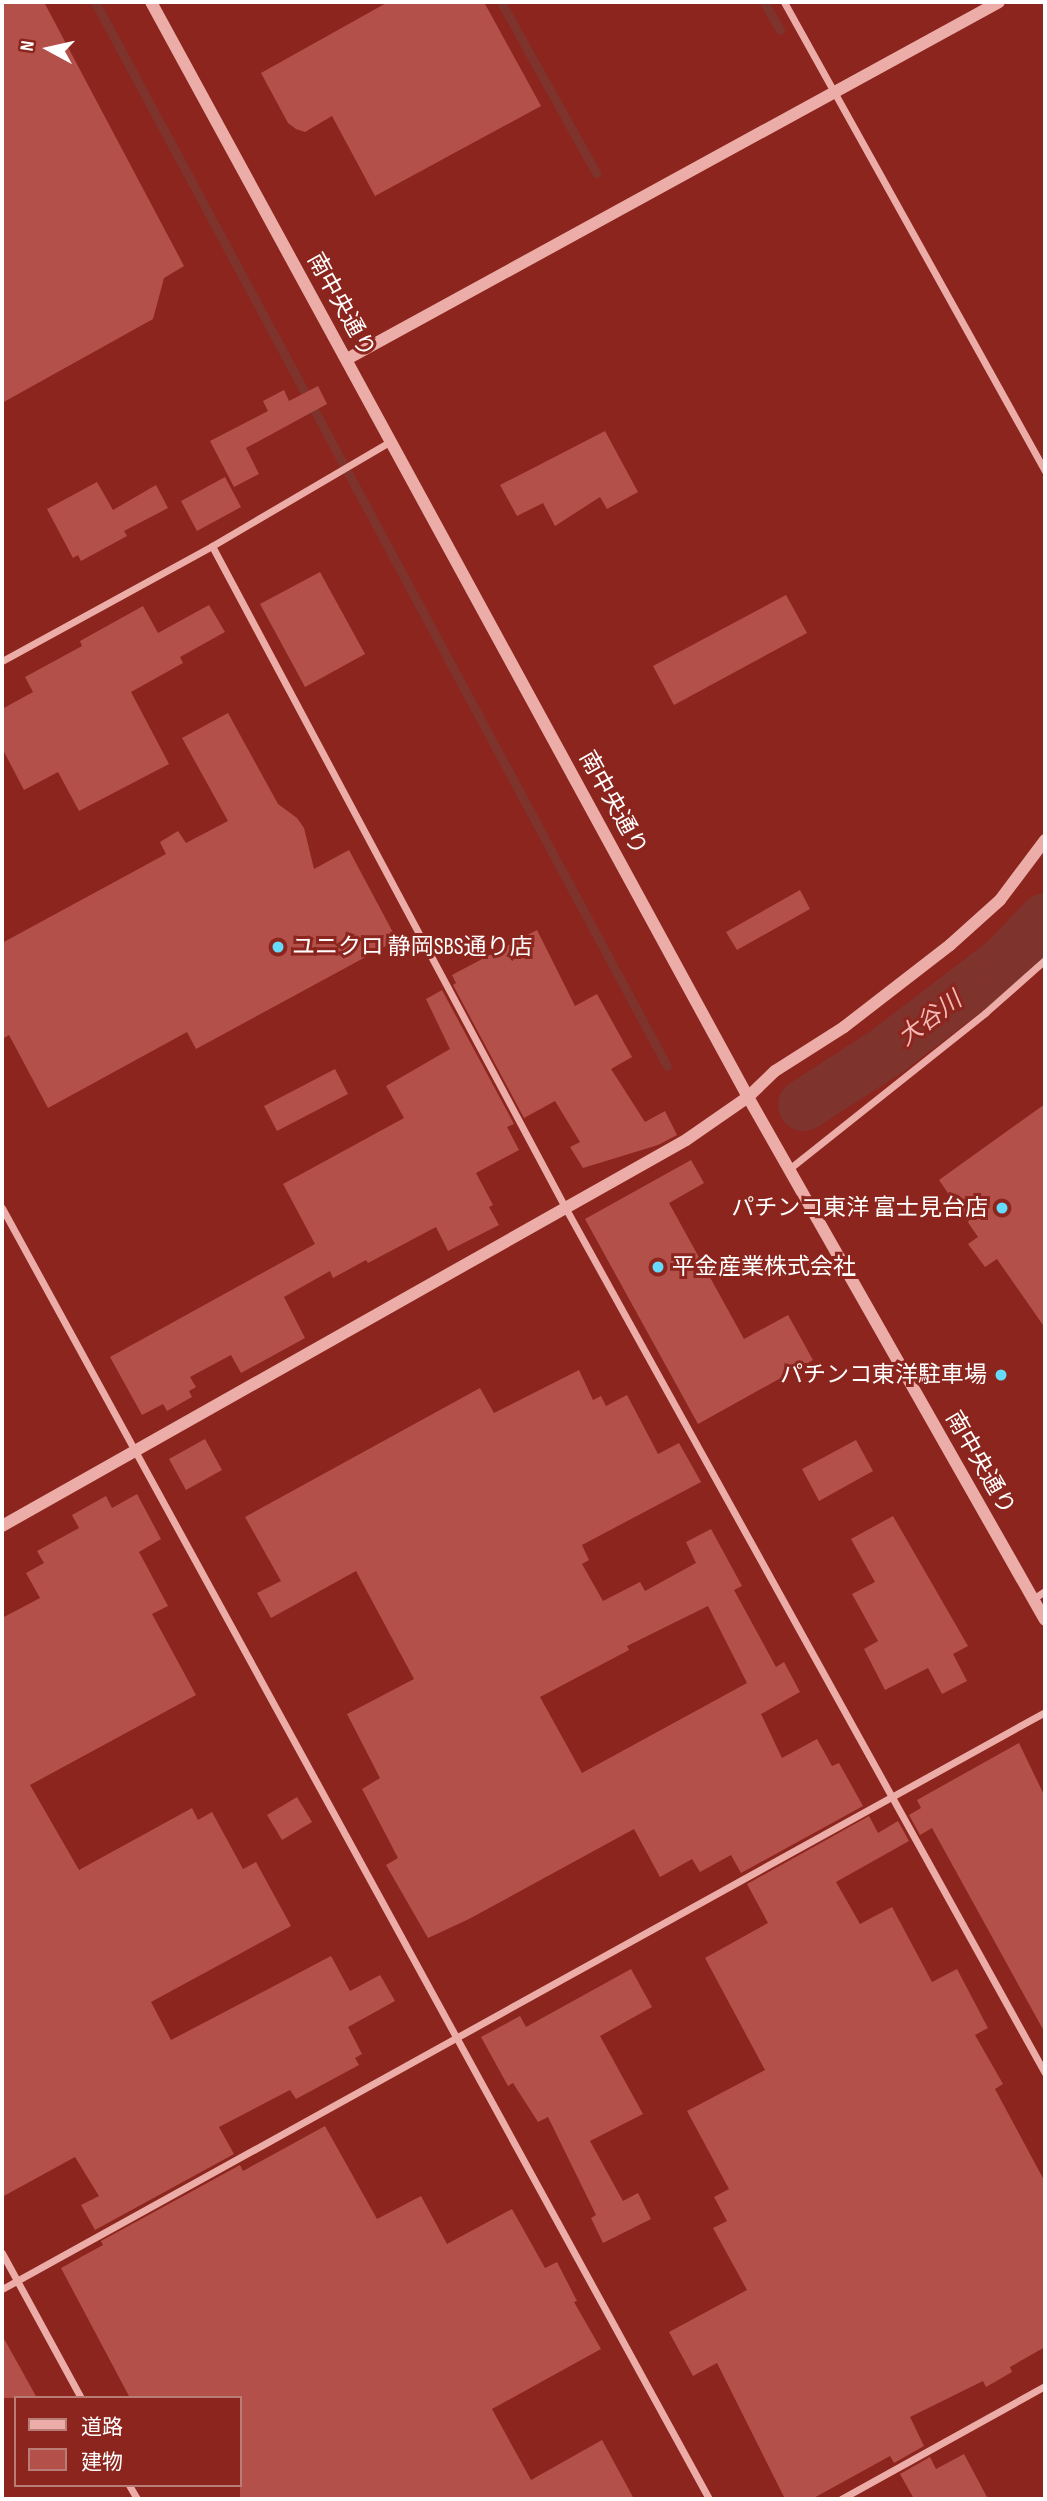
<!DOCTYPE html>
<meta charset="utf-8">
<style>
body{margin:0}
#map{position:relative;width:1047px;height:2501px;overflow:hidden;background:#8b251d;font-family:"Sofia Sans Condensed","Noto Sans JP",sans-serif}
div>[style]{position:absolute}
.stream>*{height:9px;margin:-4.5px;padding:0 4.5px;transform-origin:4.5px;border-radius:4.5px;background:#7f332d}
.river>*{height:52px;margin:-26px;padding:0 26px;transform-origin:26px;border-radius:26px;background:#7f332d}
.building>*{inset:0;background:#b4504a}
.minor>*{height:7px;margin:-3.5px;padding:0 3.5px;transform-origin:3.5px;border-radius:3.5px;background:#ecaca8}
.tertiary>*{height:12px;margin:-6px;padding:0 6px;transform-origin:6px;border-radius:6px;background:#ecaca8}
.dots>*{width:19px;height:19px;translate:-50% -50%;box-sizing:border-box;border:4px solid #8b251d;border-radius:50%}
span{translate:-50% -50%;white-space:nowrap;text-align:center;line-height:1.15;-webkit-text-stroke:6px #8b251d;paint-order:stroke}
.street-label{font-size:23px;color:#fff}
.poi-label{font-size:23px;color:#fff}
.left{translate:0 -50%;text-align:left}
.right{translate:-100% -50%;text-align:right}
.water-label{font-size:24px;color:#f3b7b4;font-style:italic}
.frame{position:absolute;inset:0;border:4px solid #fff;pointer-events:none}
.legend{position:absolute;left:14px;top:2396px;width:228px;height:91px;box-sizing:border-box;background:#8b251d;border:2px solid #b97c77;margin:0;padding:9px 12px;list-style:none;font-size:21px;color:#fff}
.legend li{display:flex;align-items:center;gap:14px;height:35px}
.legend b{width:35px;border:2px solid #b97c77}
.north{position:absolute;left:14px;top:14px;width:70px;height:70px;-webkit-text-stroke:5px #8b251d;paint-order:stroke;rotate:278deg;font-size:19px;font-weight:700;line-height:28px;text-align:center;color:#fff}
.north::after{content:'';display:block;margin:auto;width:24px;height:32px;background:#fff;clip-path:polygon(50% 0,100% 100%,50% 72%,0 100%)}
</style>
<div id="map">
<div class="stream">
<div style="left:95px;top:2px;width:1208px;rotate:61.74deg"></div>
<div style="left:501px;top:2px;width:196px;rotate:60.9deg"></div>
<div style="left:764px;top:2px;width:32px;rotate:60deg"></div>
</div>
<div class="river">
<div style="left:804px;top:1105px;width:98px;rotate:-32.9deg"></div>
<div style="left:886px;top:1052px;width:150px;rotate:-37.4deg"></div>
<div style="left:1005px;top:961px;width:58px;rotate:-46.4deg"></div>
</div>
<div class="building">
<div style="clip-path:polygon(2px 2px,44px 2px,184px 266px,164px 278px,153px 319px,2px 403px)"></div>
<div style="clip-path:polygon(388px 2px,484px 2px,541px 106px,375px 196px,332px 116px,305px 132px,296px 129px,288px 123px,261px 73px)"></div>
<div style="clip-path:polygon(318px 386px,327px 404px,246px 448px,259px 474px,234px 487px,210px 441px,268px 411px,263px 401px,284px 390px,289px 401px)"></div>
<div style="clip-path:polygon(605px 431px,638px 492px,607px 509px,600px 497px,555px 526px,543px 503px,517px 516px,500px 485px)"></div>
<div style="clip-path:polygon(225px 477px,241px 507px,197px 531px,181px 501px)"></div>
<div style="clip-path:polygon(97px 482px,113px 510px,156px 485px,168px 508px,124px 531px,127px 536px,81px 561px,78px 555px,73px 558px,47px 509px)"></div>
<div style="clip-path:polygon(320px 572px,365px 654px,305px 687px,260px 604px)"></div>
<div style="clip-path:polygon(786px 595px,807px 633px,674px 705px,653px 666px)"></div>
<div style="clip-path:polygon(209px 605px,225px 632px,180px 657px,183px 663px,131px 692px,169px 764px,79px 811px,58px 772px,24px 790px,2px 748px,2px 709px,33px 692px,25px 677px,82px 646px,80px 641px,143px 606px,158px 633px)"></div>
<div style="clip-path:polygon(228px 713px,278px 804px,297px 818px,304px 828px,314px 869px,349px 850px,397px 940px,196px 1049px,187px 1032px,48px 1108px,9px 1035px,2px 1039px,2px 943px,166px 854px,160px 842px,178px 831px,186px 843px,228px 821px,182px 738px)"></div>
<div style="clip-path:polygon(800px 890px,810px 909px,737px 950px,726px 932px)"></div>
<div style="clip-path:polygon(537px 930px,575px 1006px,597px 994px,632px 1057px,611px 1069px,645px 1122px,665px 1111px,677px 1135px,658px 1145px,583px 1168px,570px 1147px,580px 1142px,555px 1101px,524px 1118px,453px 985px,456px 983px,452px 975px)"></div>
<div style="clip-path:polygon(442px 990px,514px 1124px,507px 1127px,519px 1150px,476px 1173px,493px 1205px,489px 1207px,499px 1225px,448px 1251px,436px 1227px,368px 1263px,366px 1260px,333px 1278px,330px 1271px,284px 1297px,305px 1338px,241px 1373px,231px 1355px,190px 1377px,196px 1387px,189px 1391px,192px 1397px,167px 1411px,163px 1404px,142px 1415px,110px 1357px,315px 1244px,283px 1184px,404px 1118px,386px 1086px,450px 1049px,426px 999px)"></div>
<div style="clip-path:polygon(335px 1069px,348px 1094px,277px 1131px,264px 1106px)"></div>
<div style="clip-path:polygon(1045px 1104px,1045px 1328px,997px 1259px,985px 1267px,968px 1244px,978px 1237px,939px 1180px)"></div>
<div style="clip-path:polygon(691px 1160px,704px 1183px,669px 1203px,744px 1339px,788px 1315px,813px 1360px,698px 1424px,585px 1219px)"></div>
<div style="clip-path:polygon(evenodd,579px 1370px,593px 1400px,601px 1396px,606px 1406px,627px 1395px,658px 1454px,679px 1443px,701px 1482px,582px 1545px,589px 1560px,582px 1564px,603px 1601px,640px 1582px,645px 1591px,696px 1563px,686px 1542px,711px 1529px,742px 1586px,734px 1590px,776px 1667px,784px 1662px,800px 1692px,761px 1714px,782px 1758px,817px 1739px,832px 1766px,839px 1763px,863px 1806px,741px 1873px,731px 1855px,700px 1872px,692px 1859px,660px 1877px,634px 1829px,469px 1919px,428px 1938px,386px 1865px,398px 1858px,362px 1789px,380px 1778px,347px 1714px,414px 1679px,356px 1571px,271px 1618px,257px 1593px,281px 1581px,245px 1517px,480px 1388px,494px 1413px,579px 1370px,708px 1606px,747px 1683px,582px 1773px,540px 1697px,629px 1650px,627px 1646px,708px 1606px)"></div>
<div style="clip-path:polygon(205px 1439px,222px 1470px,186px 1490px,169px 1459px)"></div>
<div style="clip-path:polygon(856px 1440px,873px 1471px,819px 1501px,802px 1469px)"></div>
<div style="clip-path:polygon(137px 1494px,161px 1539px,139px 1552px,168px 1606px,152px 1614px,196px 1695px,30px 1785px,79px 1870px,192px 1808px,198px 1820px,212px 1812px,243px 1869px,256px 1862px,291px 1926px,151px 2002px,171px 2040px,331px 1956px,350px 1991px,380px 1975px,395px 2001px,348px 2027px,362px 2054px,355px 2058px,359px 2065px,296px 2099px,290px 2090px,219px 2127px,234px 2154px,95px 2230px,81px 2205px,99px 2196px,75px 2157px,2px 2197px,2px 1618px,40px 1598px,26px 1573px,44px 1563px,37px 1551px,79px 1528px,72px 1515px,106px 1496px,112px 1508px)"></div>
<div style="clip-path:polygon(893px 1516px,968px 1646px,953px 1654px,967px 1681px,942px 1694px,928px 1668px,885px 1690px,864px 1649px,878px 1641px,852px 1594px,875px 1582px,851px 1539px)"></div>
<div style="clip-path:polygon(1019px 1743px,1045px 1797px,1045px 2033px,932px 1828px,920px 1835px,909px 1815px,921px 1808px,917px 1800px)"></div>
<div style="clip-path:polygon(297px 1797px,312px 1822px,282px 1840px,267px 1815px)"></div>
<div style="clip-path:polygon(869px 1816px,878px 1833px,898px 1821px,909px 1841px,836px 1882px,860px 1924px,892px 1907px,932px 1982px,957px 1969px,988px 2028px,975px 2035px,1003px 2084px,995px 2089px,1045px 2182px,1045px 2347px,1010px 2367px,1012px 2372px,986px 2387px,983px 2381px,910px 2417px,924px 2446px,894px 2463px,890px 2456px,812px 2499px,785px 2499px,717px 2363px,693px 2376px,669px 2332px,747px 2290px,713px 2228px,727px 2221px,714px 2197px,729px 2189px,687px 2111px,765px 2070px,705px 1958px,768px 1923px,747px 1884px)"></div>
<div style="clip-path:polygon(631px 1969px,652px 2007px,600px 2036px,643px 2114px,590px 2141px,623px 2201px,638px 2193px,651px 2219px,603px 2243px,591px 2218px,596px 2215px,548px 2117px,538px 2122px,513px 2083px,508px 2086px,481px 2037px,520px 2016px,526px 2027px)"></div>
<div style="clip-path:polygon(325px 2126px,377px 2219px,421px 2196px,447px 2244px,512px 2209px,545px 2268px,557px 2262px,577px 2301px,574px 2302px,601px 2349px,492px 2409px,531px 2480px,602px 2440px,634px 2499px,240px 2499px,240px 2398px,130px 2398px,61px 2268px,103px 2245px,101px 2241px,240px 2165px,243px 2171px)"></div>
<div style="clip-path:polygon(2px 2335px,37px 2398px,2px 2398px)"></div>
<div style="clip-path:polygon(964px 2454px,988px 2499px,914px 2499px,900px 2474px,930px 2457px,936px 2469px)"></div>
</div>
<div class="minor">
<div style="left:784px;top:2px;width:537px;rotate:60.9deg"></div>
<div style="left:212px;top:546px;width:752px;rotate:61.9deg"></div>
<div style="left:566px;top:1209px;width:988px;rotate:61deg"></div>
<div style="left:2px;top:661px;width:239px;rotate:-28.7deg"></div>
<div style="left:212px;top:546px;width:208px;rotate:-30.4deg"></div>
<div style="left:789px;top:1169px;width:251px;rotate:-38.5deg"></div>
<div style="left:985px;top:1013px;width:80px;rotate:-41.5deg"></div>
<div style="left:2px;top:1208px;width:1472px;rotate:61.29deg"></div>
<div style="left:1033px;top:1599px;width:14px;rotate:-34deg"></div>
<div style="left:2px;top:2253px;width:165px;rotate:61.4deg"></div>
<div style="left:2px;top:2289px;width:1192px;rotate:-28.95deg"></div>
<div style="left:129px;top:2485px;width:16px;rotate:60deg"></div>
<div style="left:841px;top:2499px;width:233px;rotate:-29deg"></div>
</div>
<div class="tertiary">
<div style="left:151px;top:2px;width:1247px;rotate:61.4deg"></div>
<div style="left:748px;top:1097px;width:601px;rotate:60.41deg"></div>
<div style="left:347px;top:359px;width:743px;rotate:-28.7deg"></div>
<div style="left:2px;top:1526px;width:785px;rotate:-29.44deg"></div>
<div style="left:686px;top:1140px;width:75px;rotate:-34.7deg"></div>
<div style="left:748px;top:1097px;width:37px;rotate:-44deg"></div>
<div style="left:775px;top:1071px;width:82px;rotate:-32.5deg"></div>
<div style="left:844px;top:1027px;width:134px;rotate:-37.7deg"></div>
<div style="left:950px;top:945px;width:67px;rotate:-42deg"></div>
<div style="left:1000px;top:900px;width:75px;rotate:-53.1deg"></div>
</div>
<div class="dots">
<div style="left:278px;top:947px;background:#66dbfc"></div>
<div style="left:1002px;top:1208px;background:#66dbfc"></div>
<div style="left:658px;top:1267px;background:#66dbfc"></div>
<div style="left:1001px;top:1375px;background:#66dbfc"></div>
</div>
<div class="street-label">
<span style="left:341px;top:305px;rotate:61deg">南中央通り</span>
<span style="left:613px;top:803px;rotate:61deg">南中央通り</span>
<span style="left:980px;top:1463px;rotate:60deg">南中央通り</span>
</div>
<div class="poi-label">
<span class="left" style="left:292px;top:947px">ユニクロ 静岡SBS通り店</span>
<span class="right" style="left:988px;top:1208px">パチンコ東洋 富士見台店</span>
<span class="left" style="left:672px;top:1267px">平金産業株式会社</span>
<span class="right" style="left:987px;top:1375px">パチンコ東洋駐車場</span>
</div>
<div class="water-label">
<span style="left:930px;top:1019px;rotate:-37deg">大谷川</span>
</div>
<div class="frame"></div>
<ul class="legend">
<li><b style="height:9px;background:#ecaca8"></b>道路</li>
<li><b style="height:19px;background:#b4504a"></b>建物</li>
</ul>
<div class="north">N</div>
</div>
